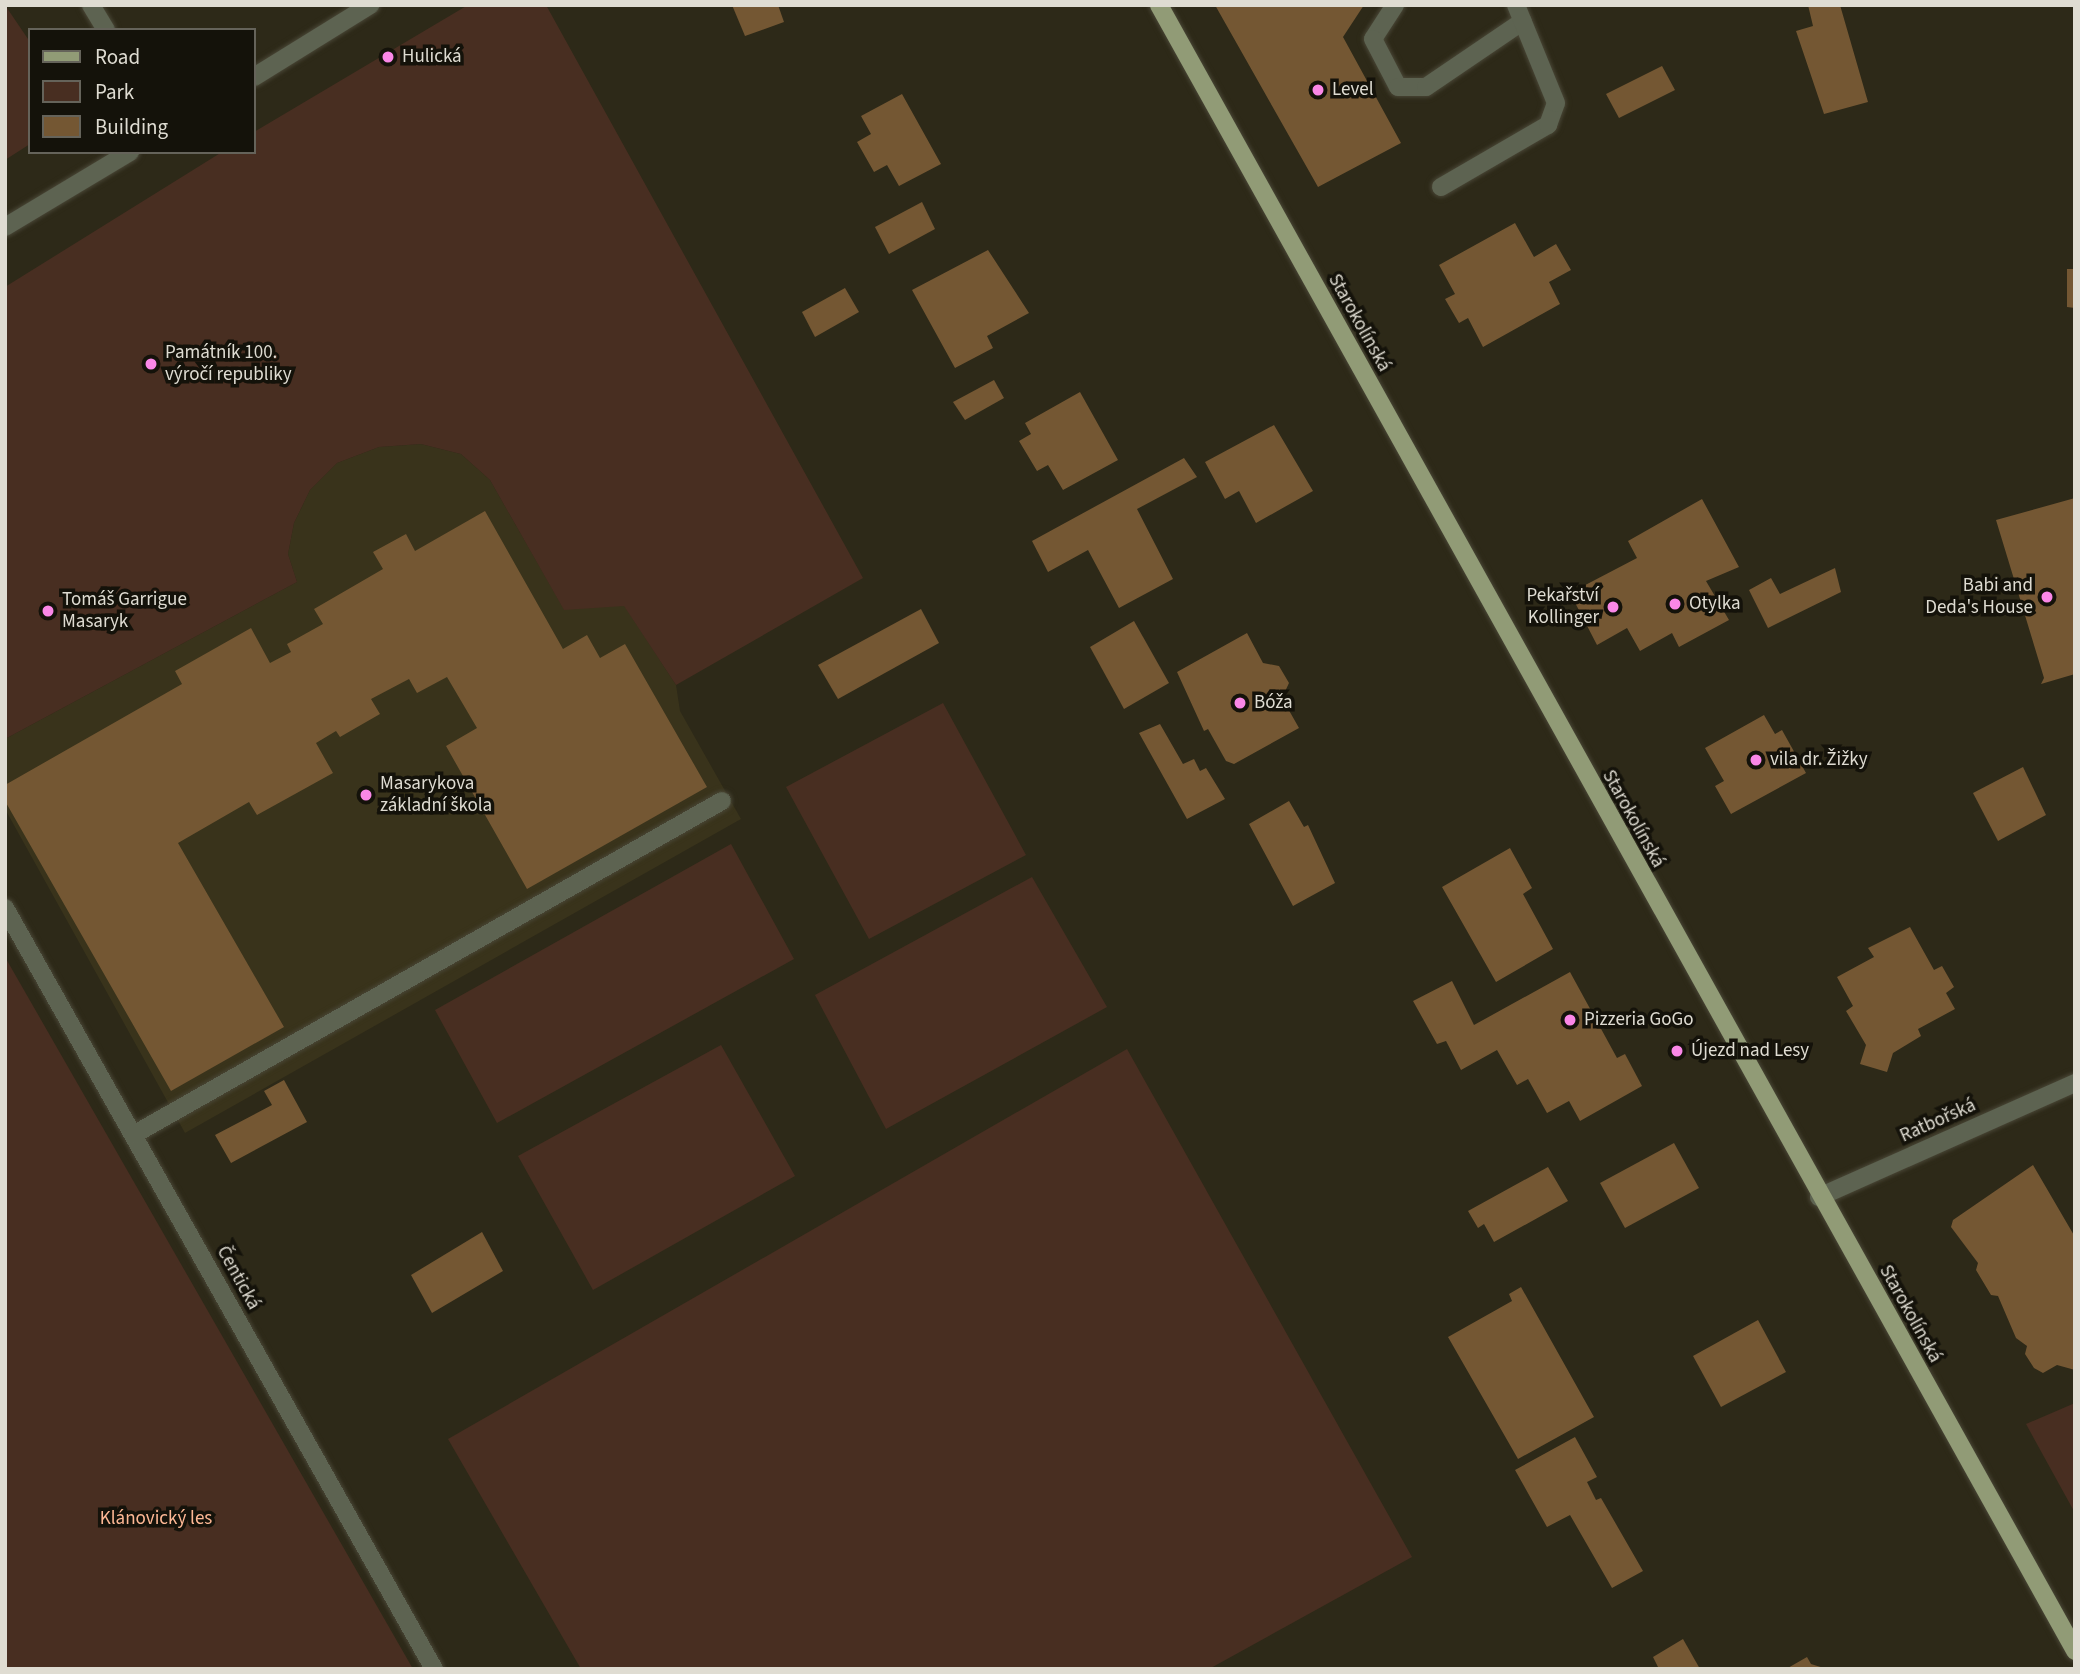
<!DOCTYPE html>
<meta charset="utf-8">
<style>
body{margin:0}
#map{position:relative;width:2080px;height:1674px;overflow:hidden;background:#2d2918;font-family:"Source Sans 3",sans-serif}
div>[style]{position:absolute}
.built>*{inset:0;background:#39331b}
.green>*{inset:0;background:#482e21}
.building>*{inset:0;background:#745733}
.roads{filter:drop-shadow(0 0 2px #494636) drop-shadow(0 0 2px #494636)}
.minor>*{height:18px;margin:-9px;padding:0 9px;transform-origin:9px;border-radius:9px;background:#5d6351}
.major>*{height:18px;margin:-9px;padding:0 9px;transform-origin:9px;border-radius:9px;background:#919b76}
.dots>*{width:19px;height:19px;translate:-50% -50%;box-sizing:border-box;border:4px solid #14120a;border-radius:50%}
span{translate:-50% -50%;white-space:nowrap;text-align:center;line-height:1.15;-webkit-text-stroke:7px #14120a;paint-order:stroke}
.poi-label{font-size:19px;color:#dfdcd2}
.left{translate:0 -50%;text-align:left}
.right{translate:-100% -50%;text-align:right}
.street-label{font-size:19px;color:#dfdcd2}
.park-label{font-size:19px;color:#feb895}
.frame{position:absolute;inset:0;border:7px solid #dfdcd2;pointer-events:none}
.legend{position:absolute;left:28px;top:28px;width:228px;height:126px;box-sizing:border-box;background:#14120a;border:2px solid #65635a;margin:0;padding:9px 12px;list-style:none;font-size:21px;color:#dfdcd2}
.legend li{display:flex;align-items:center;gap:14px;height:35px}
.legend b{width:35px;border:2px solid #65635a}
</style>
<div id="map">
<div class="built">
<div style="clip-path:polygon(421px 444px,461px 454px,490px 480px,564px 609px,624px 605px,676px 685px,680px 711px,741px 819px,185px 1133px,5px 809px,5px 739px,297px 582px,288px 554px,294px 523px,310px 490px,337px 463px,379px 447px)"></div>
</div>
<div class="green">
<div style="clip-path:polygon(5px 5px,30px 42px,30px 144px,5px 160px)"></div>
<div style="clip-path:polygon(468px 5px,546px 5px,863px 578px,676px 685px,624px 606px,564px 610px,490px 480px,461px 454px,421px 444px,379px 447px,337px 463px,310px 490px,294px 523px,288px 554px,297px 582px,5px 739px,5px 287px,222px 152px,254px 152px,254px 132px)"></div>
<div style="clip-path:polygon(943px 703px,1026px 855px,869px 939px,786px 787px)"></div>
<div style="clip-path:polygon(731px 844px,794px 959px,497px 1123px,435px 1010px)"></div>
<div style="clip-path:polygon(1032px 877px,1107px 1007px,886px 1129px,815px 995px)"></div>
<div style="clip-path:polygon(5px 957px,413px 1669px,5px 1669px)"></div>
<div style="clip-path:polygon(721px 1045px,795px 1176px,593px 1290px,518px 1156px)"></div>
<div style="clip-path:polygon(1127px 1049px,1412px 1557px,1209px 1669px,581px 1669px,448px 1439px)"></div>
<div style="clip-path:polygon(2075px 1403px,2075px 1513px,2026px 1424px)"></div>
</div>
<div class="building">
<div style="clip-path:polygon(732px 5px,778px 5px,784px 22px,745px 36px)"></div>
<div style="clip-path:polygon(1215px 5px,1364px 5px,1343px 37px,1401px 143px,1318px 187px)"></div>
<div style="clip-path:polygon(1808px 5px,1840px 5px,1868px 102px,1824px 114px,1796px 31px,1813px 26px)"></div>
<div style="clip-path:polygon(1662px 66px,1675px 90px,1619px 118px,1606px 94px)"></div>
<div style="clip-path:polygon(902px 94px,941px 164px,899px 186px,887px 165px,874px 172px,857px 142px,871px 134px,861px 116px)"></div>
<div style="clip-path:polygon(922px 202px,935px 229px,889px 254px,875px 227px)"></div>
<div style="clip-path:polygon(1515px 223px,1534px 257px,1556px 244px,1571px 270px,1549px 282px,1560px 304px,1483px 347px,1468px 318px,1459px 323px,1445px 299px,1455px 294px,1439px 265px)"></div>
<div style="clip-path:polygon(988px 250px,1029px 313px,987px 336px,993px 348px,955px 368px,912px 290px)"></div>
<div style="clip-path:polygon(2067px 269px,2075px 269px,2075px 308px,2067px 307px)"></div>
<div style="clip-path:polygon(845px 288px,859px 312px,815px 337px,802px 312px)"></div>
<div style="clip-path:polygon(994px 380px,1004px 398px,965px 420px,953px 402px)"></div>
<div style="clip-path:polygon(1080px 392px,1118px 460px,1063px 490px,1048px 465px,1037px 471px,1019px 441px,1031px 434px,1025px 423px)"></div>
<div style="clip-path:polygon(1274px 425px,1313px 491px,1256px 523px,1239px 491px,1225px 499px,1205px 462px)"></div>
<div style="clip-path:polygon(1184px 458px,1197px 477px,1137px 509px,1173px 579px,1119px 608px,1088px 550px,1048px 572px,1032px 541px)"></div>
<div style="clip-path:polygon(2075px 498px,2075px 674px,2041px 684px,2044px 678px,1996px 520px)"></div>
<div style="clip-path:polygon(1702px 499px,1739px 567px,1706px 581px,1729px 620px,1679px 647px,1672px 633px,1640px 651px,1627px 628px,1597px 645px,1570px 593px,1637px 558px,1628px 541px)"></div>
<div style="clip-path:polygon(485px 511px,563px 649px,587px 635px,600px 658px,625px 644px,707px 787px,527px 889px,446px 746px,477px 728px,447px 677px,417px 693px,409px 679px,371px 699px,380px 714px,340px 737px,336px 731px,316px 743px,333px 773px,257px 815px,249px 802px,178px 843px,284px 1027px,171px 1091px,5px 801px,5px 785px,182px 684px,175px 671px,251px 628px,270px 663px,291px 652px,287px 644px,323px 624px,314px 609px,383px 569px,373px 552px,406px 534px,415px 551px)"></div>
<div style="clip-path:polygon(1835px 568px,1841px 592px,1768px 628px,1749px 590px,1771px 578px,1780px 594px)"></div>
<div style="clip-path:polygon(921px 609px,939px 643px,838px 699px,818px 665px)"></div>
<div style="clip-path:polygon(1134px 621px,1169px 683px,1124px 709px,1090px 647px)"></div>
<div style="clip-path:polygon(1247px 633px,1263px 663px,1279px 666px,1289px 683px,1282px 698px,1299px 728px,1234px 764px,1226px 761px,1208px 729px,1204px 731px,1177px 672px)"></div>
<div style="clip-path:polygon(1764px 715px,1775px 734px,1782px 730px,1806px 773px,1731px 814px,1715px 786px,1724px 781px,1705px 748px)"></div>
<div style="clip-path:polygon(1160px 724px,1183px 764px,1194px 759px,1200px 771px,1206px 768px,1225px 799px,1187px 819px,1139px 733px)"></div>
<div style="clip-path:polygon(2023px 767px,2046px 815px,1998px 841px,1973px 793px)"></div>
<div style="clip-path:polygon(1289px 801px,1304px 827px,1308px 825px,1335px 883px,1293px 906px,1249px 824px)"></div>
<div style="clip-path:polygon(1510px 848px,1532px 888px,1523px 894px,1553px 949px,1496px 982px,1442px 887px)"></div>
<div style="clip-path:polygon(1910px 927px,1934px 970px,1942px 966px,1954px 987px,1946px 993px,1955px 1009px,1918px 1029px,1921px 1036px,1893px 1053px,1887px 1072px,1860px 1064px,1866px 1045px,1846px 1011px,1853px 1006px,1837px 977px,1874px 957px,1868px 948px)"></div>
<div style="clip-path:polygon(1570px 972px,1617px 1058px,1625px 1054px,1642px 1086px,1580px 1121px,1569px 1101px,1547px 1113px,1528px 1079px,1517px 1085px,1497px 1050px,1461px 1070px,1446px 1041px,1437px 1044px,1413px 1001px,1452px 981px,1474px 1025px)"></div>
<div style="clip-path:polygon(284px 1080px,307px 1122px,231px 1163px,215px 1135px,272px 1105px,264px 1091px)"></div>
<div style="clip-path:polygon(1674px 1143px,1699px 1188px,1625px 1228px,1600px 1183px)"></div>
<div style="clip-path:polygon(2033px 1165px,2075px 1237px,2075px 1370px,2057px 1365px,2043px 1373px,2034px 1368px,2025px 1354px,2027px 1346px,2016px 1338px,1998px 1296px,1991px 1295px,1976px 1270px,1978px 1263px,1951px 1227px,1953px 1220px)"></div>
<div style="clip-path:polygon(1548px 1167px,1568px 1201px,1494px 1242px,1484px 1224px,1478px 1228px,1468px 1211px)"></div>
<div style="clip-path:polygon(482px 1232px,503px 1271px,432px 1313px,411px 1275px)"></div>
<div style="clip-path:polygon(1521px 1287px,1594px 1417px,1518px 1459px,1448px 1337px,1512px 1301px,1509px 1294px)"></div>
<div style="clip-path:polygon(1758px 1320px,1786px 1372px,1721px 1407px,1693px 1356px)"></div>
<div style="clip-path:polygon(1575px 1437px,1597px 1477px,1587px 1482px,1596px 1500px,1601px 1498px,1643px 1571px,1612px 1588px,1570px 1515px,1547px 1527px,1515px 1470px)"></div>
<div style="clip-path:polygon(1683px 1639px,1700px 1669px,1659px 1669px,1653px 1657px)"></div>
<div style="clip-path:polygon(1807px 1657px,1811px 1664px,1827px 1669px,1786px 1669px)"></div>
</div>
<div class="roads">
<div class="minor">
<div style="left:91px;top:5px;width:29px;rotate:59deg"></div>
<div style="left:1395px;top:5px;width:40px;rotate:122.9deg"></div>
<div style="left:1373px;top:39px;width:54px;rotate:62.5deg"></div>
<div style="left:1398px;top:87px;width:28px"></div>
<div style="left:1426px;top:87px;width:117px;rotate:-34.2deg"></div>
<div style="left:254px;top:77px;width:137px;rotate:-31.8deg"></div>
<div style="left:1441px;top:187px;width:124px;rotate:-30.1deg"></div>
<div style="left:1548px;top:125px;width:23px;rotate:-70deg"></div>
<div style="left:1556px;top:103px;width:106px;rotate:-112.2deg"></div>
<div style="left:5px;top:227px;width:146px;rotate:-31deg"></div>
<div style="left:5px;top:908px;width:874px;rotate:60.59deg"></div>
<div style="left:133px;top:1135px;width:677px;rotate:-29.56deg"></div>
<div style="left:1819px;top:1197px;width:280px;rotate:-24deg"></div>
</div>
<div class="major">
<div style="left:1159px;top:5px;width:1884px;rotate:60.9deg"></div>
</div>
</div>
<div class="dots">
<div style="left:388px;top:57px;background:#fa87e7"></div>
<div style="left:1318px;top:90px;background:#fa87e7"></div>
<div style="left:151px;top:364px;background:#fa87e7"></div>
<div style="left:2047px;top:597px;background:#fa87e7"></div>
<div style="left:1675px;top:604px;background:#fa87e7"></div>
<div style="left:1613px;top:607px;background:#fa87e7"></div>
<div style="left:48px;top:611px;background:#fa87e7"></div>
<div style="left:1240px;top:703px;background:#fa87e7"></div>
<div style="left:1756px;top:760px;background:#fa87e7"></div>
<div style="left:366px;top:795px;background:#fa87e7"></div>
<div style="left:1570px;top:1020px;background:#fa87e7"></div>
<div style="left:1677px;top:1051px;background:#fa87e7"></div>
</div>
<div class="poi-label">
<span class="left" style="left:402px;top:57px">Hulická</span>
<span class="left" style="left:1332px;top:90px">Level</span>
<span class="left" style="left:165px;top:364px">Památník 100.<br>výročí republiky</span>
<span class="right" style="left:2033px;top:597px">Babi and<br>Deda's House</span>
<span class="right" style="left:1599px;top:607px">Pekařství<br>Kollinger</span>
<span class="left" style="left:62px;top:611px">Tomáš Garrigue<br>Masaryk</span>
<span class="left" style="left:1689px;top:604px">Otylka</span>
<span class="left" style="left:1254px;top:703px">Bóža</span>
<span class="left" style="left:1770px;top:760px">vila dr. Žižky</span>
<span class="left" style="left:380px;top:795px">Masarykova<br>základní škola</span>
<span class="left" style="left:1584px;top:1020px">Pizzeria GoGo</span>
<span class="left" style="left:1691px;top:1051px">Újezd nad Lesy</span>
</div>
<div class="street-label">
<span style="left:1359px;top:323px;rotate:61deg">Starokolínská</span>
<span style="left:1633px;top:819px;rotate:61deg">Starokolínská</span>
<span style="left:1938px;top:1121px;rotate:-24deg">Ratbořská</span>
<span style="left:238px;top:1278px;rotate:61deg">Čentická</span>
<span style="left:1910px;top:1314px;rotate:61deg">Starokolínská</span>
</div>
<div class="park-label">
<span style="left:156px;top:1519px">Klánovický les</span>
</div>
<div class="frame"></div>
<ul class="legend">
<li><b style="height:9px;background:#919b76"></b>Road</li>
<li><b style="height:19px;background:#482e21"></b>Park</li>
<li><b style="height:19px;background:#745733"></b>Building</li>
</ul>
</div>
